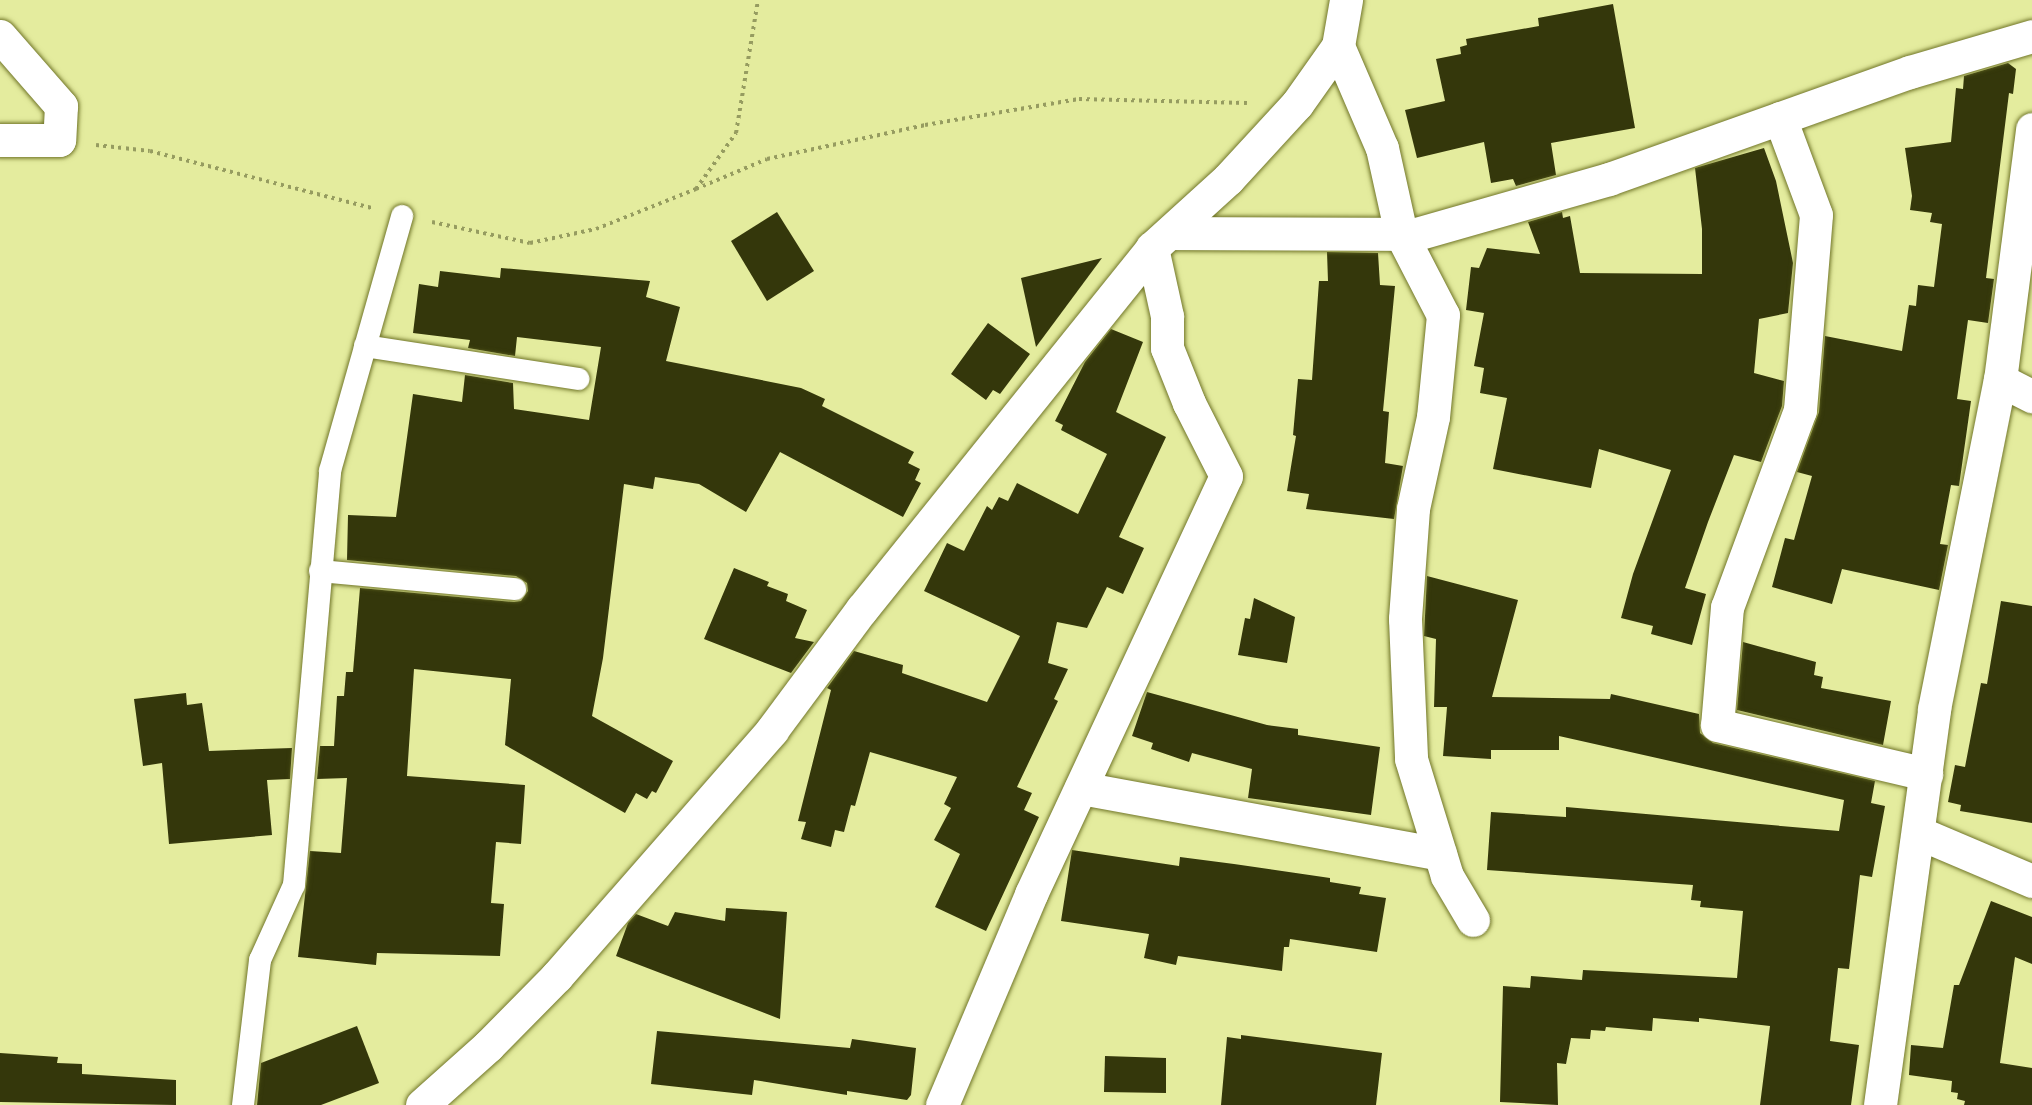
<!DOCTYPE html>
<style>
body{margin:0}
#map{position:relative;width:2032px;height:1105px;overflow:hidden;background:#e4ec9e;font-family:Commissioner,sans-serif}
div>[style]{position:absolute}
.building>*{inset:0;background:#34370b}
.path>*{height:4px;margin-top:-2px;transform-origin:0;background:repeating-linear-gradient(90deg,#969c60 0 3px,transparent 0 7.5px)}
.roads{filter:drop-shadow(0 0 2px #717629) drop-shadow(0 0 2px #717629)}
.lane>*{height:22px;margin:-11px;padding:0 11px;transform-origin:11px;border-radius:11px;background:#fff}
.street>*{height:33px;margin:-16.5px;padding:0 16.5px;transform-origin:16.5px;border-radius:16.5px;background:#fff}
span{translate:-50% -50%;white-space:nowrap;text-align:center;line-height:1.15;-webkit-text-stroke:6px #e4ec9e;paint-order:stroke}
</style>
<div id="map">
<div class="building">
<div style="clip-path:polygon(1613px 4px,1635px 128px,1551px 143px,1556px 175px,1516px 186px,1513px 179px,1491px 183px,1484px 142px,1417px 158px,1405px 110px,1445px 101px,1436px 59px,1461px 54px,1460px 47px,1467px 45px,1466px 39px,1539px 26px,1538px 18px)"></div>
<div style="clip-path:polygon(2008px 63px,2016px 69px,2013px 94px,2009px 93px,1986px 278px,1994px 279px,1988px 323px,1968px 320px,1957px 399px,1971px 401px,1959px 486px,1951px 485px,1940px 544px,1948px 545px,1939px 590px,1842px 569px,1832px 604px,1772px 587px,1785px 538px,1794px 540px,1812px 476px,1797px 472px,1819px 412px,1825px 336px,1902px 351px,1909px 305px,1916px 306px,1918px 285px,1934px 287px,1942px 224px,1930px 222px,1932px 213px,1910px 210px,1912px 196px,1905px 148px,1951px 142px,1956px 88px,1963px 89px,1964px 76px)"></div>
<div style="clip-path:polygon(1764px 148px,1776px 181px,1793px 263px,1788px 313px,1759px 319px,1754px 373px,1784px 381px,1782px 406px,1761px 462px,1734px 455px,1708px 522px,1685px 588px,1706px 594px,1692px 645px,1651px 634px,1653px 626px,1621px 618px,1633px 574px,1671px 470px,1599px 449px,1591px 488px,1493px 469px,1507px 398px,1480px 393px,1484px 368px,1474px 366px,1484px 313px,1466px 310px,1471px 267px,1479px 268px,1487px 248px,1540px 254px,1528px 222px,1562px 212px,1563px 218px,1570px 216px,1580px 273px,1702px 274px,1702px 229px,1695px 168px)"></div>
<div style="clip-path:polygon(777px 212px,814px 271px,767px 301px,731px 241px)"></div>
<div style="clip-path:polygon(1327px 252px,1378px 253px,1380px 285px,1395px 286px,1383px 411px,1389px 412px,1385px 463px,1403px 466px,1394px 519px,1306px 509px,1309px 494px,1287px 491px,1296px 436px,1293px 435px,1298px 379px,1312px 380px,1319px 281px,1328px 281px)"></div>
<div style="clip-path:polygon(1102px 258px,1036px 347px,1021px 278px)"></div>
<div style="clip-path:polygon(501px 268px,650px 281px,646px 297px,680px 307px,666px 361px,801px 388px,825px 399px,822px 406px,914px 452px,908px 463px,920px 469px,915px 480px,921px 483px,903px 517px,780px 452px,746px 512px,699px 484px,655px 477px,653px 489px,624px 484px,603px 658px,592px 716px,673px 761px,656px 793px,652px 791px,647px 799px,636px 793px,625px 813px,505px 745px,511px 679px,414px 669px,407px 776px,525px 785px,521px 844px,496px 842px,491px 903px,504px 904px,500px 956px,377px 953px,376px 965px,298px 957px,310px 851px,341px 853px,347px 778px,317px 779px,320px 746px,334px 746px,337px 696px,344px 696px,346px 672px,353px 672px,360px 588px,514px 602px,521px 601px,528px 591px,527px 583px,516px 576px,347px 560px,348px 515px,396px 517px,413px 394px,462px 402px,465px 375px,513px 383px,514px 409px,589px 420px,601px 347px,517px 337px,515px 356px,468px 348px,470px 340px,413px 333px,419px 284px,438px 287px,440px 271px,500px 278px)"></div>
<div style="clip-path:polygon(988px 323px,1030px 354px,1000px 394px,993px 390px,986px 400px,951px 374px)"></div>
<div style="clip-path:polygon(1111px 329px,1143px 342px,1116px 412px,1166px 437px,1119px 537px,1144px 548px,1123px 594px,1107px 587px,1087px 628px,1057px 622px,1048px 663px,1068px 669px,1054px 699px,1058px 701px,1017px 787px,1032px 793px,1024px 810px,1039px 817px,986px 931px,935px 907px,960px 854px,934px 840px,951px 808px,944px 804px,957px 777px,870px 752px,855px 806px,851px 805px,844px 832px,835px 830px,831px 847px,801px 839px,806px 822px,798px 821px,831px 690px,827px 688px,854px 651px,903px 665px,902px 673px,987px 702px,1020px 636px,924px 591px,947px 543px,964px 551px,987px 506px,992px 510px,999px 497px,1008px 501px,1017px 483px,1078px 514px,1107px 454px,1061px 430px,1063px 425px,1055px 421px,1085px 362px)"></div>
<div style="clip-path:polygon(734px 568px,769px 582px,767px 586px,788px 594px,786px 601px,807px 610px,795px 638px,814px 642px,791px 673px,704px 639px)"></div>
<div style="clip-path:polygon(1427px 576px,1518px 600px,1492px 697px,1610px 699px,1611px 694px,1699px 714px,1700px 733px,1713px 743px,1875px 781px,1871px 803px,1885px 806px,1872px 877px,1860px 875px,1849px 969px,1838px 968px,1830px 1041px,1859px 1045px,1851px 1105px,1760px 1105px,1770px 1026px,1699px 1018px,1699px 1022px,1653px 1018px,1652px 1031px,1606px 1027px,1605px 1031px,1591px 1030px,1590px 1039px,1571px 1038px,1566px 1064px,1557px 1063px,1558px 1105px,1500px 1102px,1503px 986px,1530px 988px,1531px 976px,1582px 980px,1583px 970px,1737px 978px,1743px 911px,1700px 907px,1701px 901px,1691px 900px,1693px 885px,1487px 870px,1491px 812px,1566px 817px,1566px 807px,1839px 831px,1844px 800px,1559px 736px,1559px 750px,1491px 750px,1491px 759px,1443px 756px,1447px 707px,1434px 707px,1436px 639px,1424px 636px)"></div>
<div style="clip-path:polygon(1254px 598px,1295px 617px,1287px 663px,1238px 655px,1245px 618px,1250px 619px)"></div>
<div style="clip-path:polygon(2001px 601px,2032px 606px,2032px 823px,1960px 811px,1961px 805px,1948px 802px,1955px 765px,1965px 767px,1981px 683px,1987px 684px)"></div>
<div style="clip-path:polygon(1743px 642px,1816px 662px,1814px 675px,1823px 677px,1821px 688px,1891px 701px,1883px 745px,1737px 710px)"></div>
<div style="clip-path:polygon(1147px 692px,1267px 725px,1298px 729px,1298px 735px,1380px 747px,1371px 815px,1248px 798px,1252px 769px,1192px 753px,1189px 762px,1151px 749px,1153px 743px,1132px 736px)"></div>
<div style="clip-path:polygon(186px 693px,187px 705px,202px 703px,209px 751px,292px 748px,290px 779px,267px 780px,272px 835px,169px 844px,162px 763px,143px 766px,134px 699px)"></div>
<div style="clip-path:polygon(1072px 850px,1179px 866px,1180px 857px,1234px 864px,1330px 878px,1330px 882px,1361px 887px,1359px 894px,1386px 898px,1377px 952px,1290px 939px,1289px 947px,1284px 947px,1282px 971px,1178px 956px,1176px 965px,1144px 958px,1149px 934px,1061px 921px)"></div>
<div style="clip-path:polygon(1991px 901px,2032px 917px,2032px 964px,2015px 957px,2000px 1063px,2032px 1068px,2032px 1105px,1964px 1105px,1965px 1101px,1957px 1099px,1958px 1093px,1951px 1092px,1952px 1081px,1909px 1075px,1911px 1045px,1943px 1048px,1954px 985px,1959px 985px)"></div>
<div style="clip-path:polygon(726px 908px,787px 912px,780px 1019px,616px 956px,628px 923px,636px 914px,668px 926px,675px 912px,725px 921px)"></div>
<div style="clip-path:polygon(357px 1026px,379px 1083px,321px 1105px,257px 1105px,261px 1063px)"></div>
<div style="clip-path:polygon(657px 1031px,850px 1048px,852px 1039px,916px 1048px,911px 1095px,907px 1100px,847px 1091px,847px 1095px,754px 1080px,752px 1095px,651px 1084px)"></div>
<div style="clip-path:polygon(1241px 1035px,1382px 1053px,1376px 1105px,1221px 1105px,1227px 1037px,1241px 1039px)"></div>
<div style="clip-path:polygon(0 1053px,58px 1057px,57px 1063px,82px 1064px,82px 1074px,176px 1080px,176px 1105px,0 1102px)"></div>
<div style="clip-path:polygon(1105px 1056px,1166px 1058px,1166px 1093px,1104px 1092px)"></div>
</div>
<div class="path">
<div style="left:96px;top:145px;width:54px;rotate:6.3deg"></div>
<div style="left:150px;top:151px;width:229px;rotate:14.4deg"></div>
<div style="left:696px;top:189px;width:77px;rotate:-22.9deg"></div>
<div style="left:767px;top:159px;width:162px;rotate:-12.1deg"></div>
<div style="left:925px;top:125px;width:156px;rotate:-9.6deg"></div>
<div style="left:1079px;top:99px;width:168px;rotate:1.4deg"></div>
<div style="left:432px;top:222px;width:100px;rotate:12.1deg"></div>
<div style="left:530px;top:243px;width:67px;rotate:-12deg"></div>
<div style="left:596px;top:229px;width:108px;rotate:-21.8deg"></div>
<div style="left:696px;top:189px;width:69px;rotate:-54.5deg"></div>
<div style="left:736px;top:133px;width:135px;rotate:-80.6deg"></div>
</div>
<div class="roads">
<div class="lane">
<div style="left:365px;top:346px;width:216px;rotate:8.8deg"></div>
<div style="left:320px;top:571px;width:196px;rotate:5.3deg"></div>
<div style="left:243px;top:1105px;width:146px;rotate:-83.3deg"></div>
<div style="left:260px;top:960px;width:82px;rotate:-65.6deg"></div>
<div style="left:294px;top:885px;width:416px;rotate:-85deg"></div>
<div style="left:330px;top:471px;width:265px;rotate:-74.2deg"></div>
</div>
<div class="street">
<div style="left:0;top:36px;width:93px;rotate:48.9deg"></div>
<div style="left:61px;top:106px;width:34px;rotate:93deg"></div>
<div style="left:59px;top:140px;width:59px;rotate:180deg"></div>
<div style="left:1338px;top:46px;width:111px;rotate:66.7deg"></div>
<div style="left:1382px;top:148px;width:88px;rotate:77.5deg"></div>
<div style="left:1401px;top:234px;width:91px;rotate:62.6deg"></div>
<div style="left:1443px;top:315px;width:102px;rotate:95.6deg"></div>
<div style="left:1433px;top:417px;width:94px;rotate:102.3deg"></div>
<div style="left:1413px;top:509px;width:110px;rotate:94.2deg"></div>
<div style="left:1405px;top:619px;width:140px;rotate:87.5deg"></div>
<div style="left:1411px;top:759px;width:122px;rotate:72.9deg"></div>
<div style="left:1447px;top:876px;width:51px;rotate:59.4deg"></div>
<div style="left:1780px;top:118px;width:103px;rotate:69.6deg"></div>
<div style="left:1816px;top:215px;width:196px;rotate:94.7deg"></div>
<div style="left:1800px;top:410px;width:210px;rotate:110.3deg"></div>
<div style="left:1727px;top:607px;width:118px;rotate:94.8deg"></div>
<div style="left:1717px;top:725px;width:215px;rotate:13.2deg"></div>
<div style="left:1172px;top:233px;width:244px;rotate:0.2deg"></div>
<div style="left:1416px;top:234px;width:201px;rotate:-15.9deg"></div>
<div style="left:1609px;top:179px;width:319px;rotate:-19.6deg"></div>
<div style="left:1910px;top:72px;width:127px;rotate:-16.4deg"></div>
<div style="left:2000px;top:380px;width:36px;rotate:27deg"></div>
<div style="left:1081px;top:788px;width:365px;rotate:10.4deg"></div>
<div style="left:1919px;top:833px;width:123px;rotate:23deg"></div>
<div style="left:422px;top:1105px;width:89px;rotate:-41.8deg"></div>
<div style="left:488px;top:1046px;width:98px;rotate:-45.4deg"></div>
<div style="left:557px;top:976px;width:327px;rotate:-48.8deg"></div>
<div style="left:772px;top:730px;width:151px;rotate:-53.4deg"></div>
<div style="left:862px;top:609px;width:463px;rotate:-51.2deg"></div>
<div style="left:1152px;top:248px;width:103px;rotate:-42.2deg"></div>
<div style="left:1228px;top:179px;width:102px;rotate:-47.4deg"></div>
<div style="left:1297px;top:104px;width:71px;rotate:-54.7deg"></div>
<div style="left:1338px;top:46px;width:47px;rotate:-80.1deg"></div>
<div style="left:942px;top:1105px;width:229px;rotate:-67.1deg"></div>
<div style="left:1031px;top:894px;width:461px;rotate:-65deg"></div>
<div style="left:1226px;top:476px;width:82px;rotate:-116.9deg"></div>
<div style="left:1189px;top:403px;width:59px;rotate:-111.8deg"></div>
<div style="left:1167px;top:348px;width:32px;rotate:-90deg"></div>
<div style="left:1167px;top:316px;width:70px;rotate:-102.4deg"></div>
<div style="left:1880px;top:1105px;width:400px;rotate:-82.2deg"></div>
<div style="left:1934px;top:709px;width:336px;rotate:-78.7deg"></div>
<div style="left:2000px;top:380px;width:253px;rotate:-82.7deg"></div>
</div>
</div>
</div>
